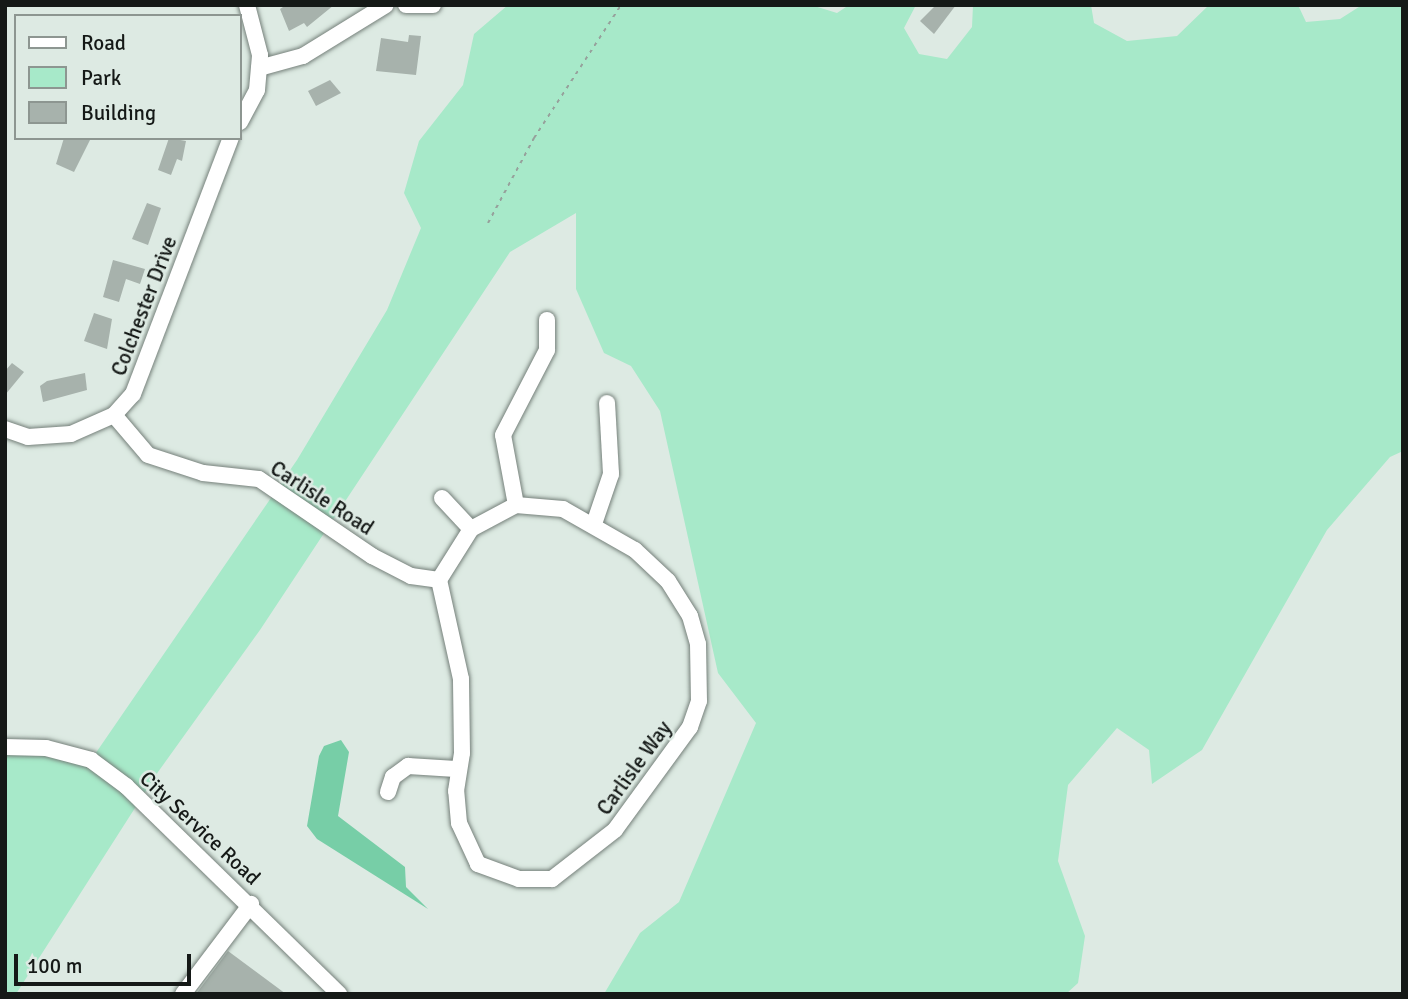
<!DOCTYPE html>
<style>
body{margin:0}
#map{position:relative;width:1408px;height:999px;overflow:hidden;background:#ddeae3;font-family:Signika,sans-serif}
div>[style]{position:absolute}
.green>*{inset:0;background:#a7e9c9}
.water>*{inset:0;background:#77cea7}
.building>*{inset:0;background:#a7b2ac}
.path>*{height:2px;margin-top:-1px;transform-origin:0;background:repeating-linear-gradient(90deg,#96a09b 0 3.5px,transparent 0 8.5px)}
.roads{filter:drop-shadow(0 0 2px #75807a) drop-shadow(0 0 2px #75807a)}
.minor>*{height:16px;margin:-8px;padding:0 8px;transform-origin:8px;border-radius:8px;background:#fff}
span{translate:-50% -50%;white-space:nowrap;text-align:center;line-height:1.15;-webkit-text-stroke:5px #ddeae3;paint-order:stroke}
.street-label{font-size:21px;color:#151917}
.frame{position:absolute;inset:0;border:7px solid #151917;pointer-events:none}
.legend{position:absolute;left:14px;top:14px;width:228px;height:126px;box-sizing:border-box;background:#ddeae3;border:2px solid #8d9691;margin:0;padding:9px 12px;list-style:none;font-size:21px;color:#151917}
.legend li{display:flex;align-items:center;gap:14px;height:35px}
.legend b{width:35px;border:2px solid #8d9691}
.scale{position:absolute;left:14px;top:954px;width:177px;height:32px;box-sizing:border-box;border:4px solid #151917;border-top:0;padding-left:9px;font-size:21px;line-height:24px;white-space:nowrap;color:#151917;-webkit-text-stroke:5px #ddeae3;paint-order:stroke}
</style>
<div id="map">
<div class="green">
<div style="clip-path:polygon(508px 5px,811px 5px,837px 13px,849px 5px,916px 5px,904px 28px,919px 54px,947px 59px,972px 27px,973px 5px,1091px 5px,1094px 23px,1127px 41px,1177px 36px,1209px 5px,1298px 5px,1306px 22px,1340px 19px,1362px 5px,1403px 5px,1403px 451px,1390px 457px,1327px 530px,1202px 750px,1152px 784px,1149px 750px,1117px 728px,1068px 785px,1058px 861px,1085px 936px,1078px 983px,1066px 994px,604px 994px,640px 933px,679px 902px,756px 723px,718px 673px,660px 411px,631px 366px,604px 353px,576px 289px,576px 213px,510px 252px,260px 630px,158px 772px,16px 994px,5px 994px,5px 753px,91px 760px,297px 460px,387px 310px,421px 228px,404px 193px,419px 141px,463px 85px,474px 34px)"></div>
</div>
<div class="water">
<div style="clip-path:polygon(341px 740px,349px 752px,338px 816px,405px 867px,406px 887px,428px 909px,317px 839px,307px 826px,319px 756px,324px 746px)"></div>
</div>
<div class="building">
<div style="clip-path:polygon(286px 5px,334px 5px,307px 27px,304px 23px,289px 31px,280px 9px)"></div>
<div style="clip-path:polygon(936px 5px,956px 5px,934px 34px,920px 21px)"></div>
<div style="clip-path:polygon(409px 35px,421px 36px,416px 75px,376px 71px,381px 38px,408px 42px)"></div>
<div style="clip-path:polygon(330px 80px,341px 93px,316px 106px,308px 91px)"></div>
<div style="clip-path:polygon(64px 138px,91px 138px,74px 172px,56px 164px)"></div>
<div style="clip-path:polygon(169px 138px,186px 141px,182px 161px,177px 159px,171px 175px,158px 170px)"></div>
<div style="clip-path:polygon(147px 203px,161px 208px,148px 245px,132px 239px)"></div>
<div style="clip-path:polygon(113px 260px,145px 269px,140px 284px,126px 279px,119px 302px,103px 297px)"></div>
<div style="clip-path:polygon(94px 313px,112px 319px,107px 349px,84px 341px)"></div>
<div style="clip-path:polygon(12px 363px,24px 372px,5px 395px,5px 371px)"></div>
<div style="clip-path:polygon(85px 373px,87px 390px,43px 402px,40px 386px,47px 381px)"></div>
<div style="clip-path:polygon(228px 951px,286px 994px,196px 994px)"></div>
</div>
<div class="path">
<div style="left:488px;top:223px;width:97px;rotate:-61.6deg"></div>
<div style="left:534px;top:138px;width:159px;rotate:-56.8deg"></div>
</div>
<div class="roads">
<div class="minor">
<div style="left:406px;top:5px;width:27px"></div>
<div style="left:259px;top:68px;width:46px;rotate:-15.3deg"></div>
<div style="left:303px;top:56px;width:97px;rotate:-31.6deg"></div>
<div style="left:240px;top:122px;width:36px;rotate:-62deg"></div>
<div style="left:257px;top:90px;width:35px;rotate:-85deg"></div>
<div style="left:260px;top:55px;width:52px;rotate:-104.6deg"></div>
<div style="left:114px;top:415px;width:52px;rotate:49.6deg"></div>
<div style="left:148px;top:455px;width:58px;rotate:18.1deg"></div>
<div style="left:203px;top:473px;width:56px;rotate:6.1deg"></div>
<div style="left:259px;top:479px;width:137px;rotate:34.3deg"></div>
<div style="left:372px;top:556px;width:44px;rotate:27.1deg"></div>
<div style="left:411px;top:576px;width:28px;rotate:8deg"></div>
<div style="left:5px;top:429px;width:24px;rotate:19deg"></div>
<div style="left:28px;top:437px;width:43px;rotate:-4deg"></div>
<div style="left:71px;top:434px;width:47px;rotate:-23.8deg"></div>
<div style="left:114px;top:415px;width:28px;rotate:-48deg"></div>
<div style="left:133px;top:394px;width:274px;rotate:-69.1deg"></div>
<div style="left:442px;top:498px;width:42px;rotate:46.9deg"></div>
<div style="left:516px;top:505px;width:47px;rotate:4.9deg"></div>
<div style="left:563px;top:509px;width:83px;rotate:29.7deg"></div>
<div style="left:635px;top:550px;width:45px;rotate:43.2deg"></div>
<div style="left:668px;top:581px;width:41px;rotate:57.8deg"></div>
<div style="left:690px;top:616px;width:29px;rotate:74deg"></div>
<div style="left:698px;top:644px;width:57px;rotate:89deg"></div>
<div style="left:699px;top:701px;width:28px;rotate:109deg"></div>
<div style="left:690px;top:727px;width:127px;rotate:126.1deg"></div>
<div style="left:615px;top:830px;width:80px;rotate:142.1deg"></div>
<div style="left:552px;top:879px;width:33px;rotate:180deg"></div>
<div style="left:519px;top:879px;width:44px;rotate:-159.9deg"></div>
<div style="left:478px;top:864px;width:45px;rotate:-114.9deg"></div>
<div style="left:459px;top:823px;width:32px;rotate:-95deg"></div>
<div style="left:456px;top:791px;width:38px;rotate:-81deg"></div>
<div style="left:462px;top:753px;width:74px;rotate:-90.8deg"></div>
<div style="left:461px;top:679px;width:101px;rotate:-102.5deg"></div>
<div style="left:439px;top:580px;width:60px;rotate:-57.9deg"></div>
<div style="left:471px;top:529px;width:51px;rotate:-28.1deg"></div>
<div style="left:516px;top:505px;width:71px;rotate:-100.5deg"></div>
<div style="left:503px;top:435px;width:96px;rotate:-62.6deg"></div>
<div style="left:547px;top:350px;width:30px;rotate:-90deg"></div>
<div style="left:594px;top:524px;width:53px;rotate:-71.2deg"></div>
<div style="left:611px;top:474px;width:71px;rotate:-93.2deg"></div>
<div style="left:5px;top:747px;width:41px;rotate:1.4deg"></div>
<div style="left:46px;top:748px;width:47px;rotate:14.9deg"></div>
<div style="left:91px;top:760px;width:44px;rotate:36.6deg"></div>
<div style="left:126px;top:786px;width:298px;rotate:44.3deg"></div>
<div style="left:388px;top:792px;width:16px;rotate:-72deg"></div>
<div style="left:393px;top:777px;width:19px;rotate:-36deg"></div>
<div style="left:408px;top:766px;width:48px;rotate:3.6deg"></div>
<div style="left:183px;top:994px;width:113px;rotate:-52.9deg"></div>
</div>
</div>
<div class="street-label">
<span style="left:144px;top:306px;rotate:-69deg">Colchester Drive</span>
<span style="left:322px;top:498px;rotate:33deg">Carlisle Road</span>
<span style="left:634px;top:768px;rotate:-54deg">Carlisle Way</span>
<span style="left:200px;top:828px;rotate:43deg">City Service Road</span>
</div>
<div class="frame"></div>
<ul class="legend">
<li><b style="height:9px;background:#fff"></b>Road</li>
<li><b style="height:19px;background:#a7e9c9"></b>Park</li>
<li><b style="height:19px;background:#a7b2ac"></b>Building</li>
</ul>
<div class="scale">100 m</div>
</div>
